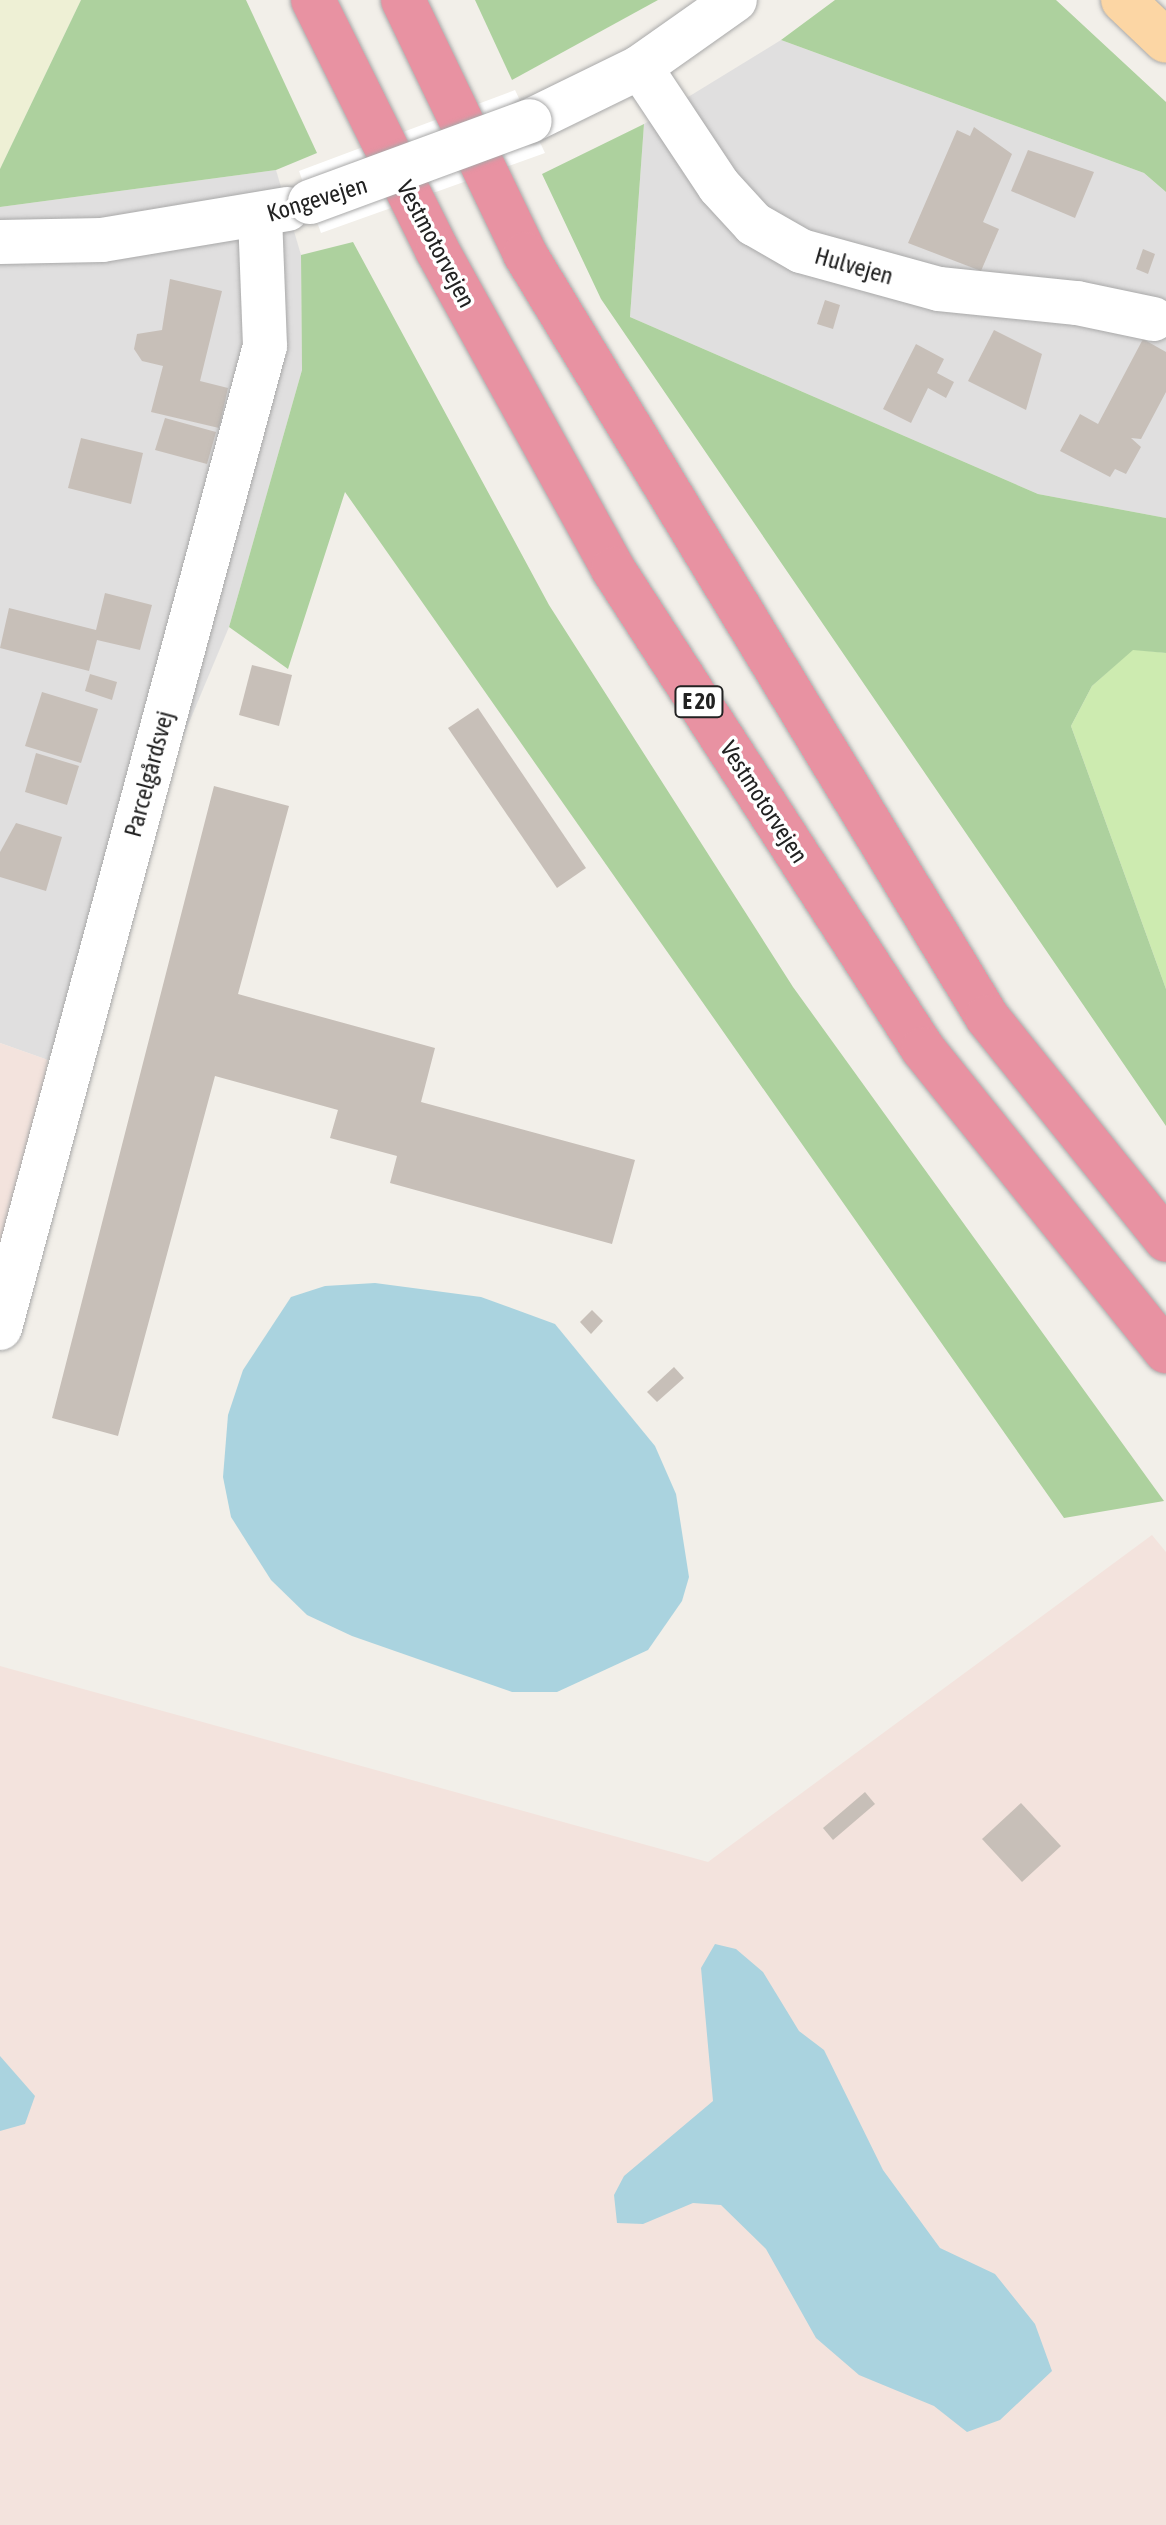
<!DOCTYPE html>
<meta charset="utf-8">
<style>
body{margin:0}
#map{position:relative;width:1166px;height:2525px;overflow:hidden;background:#f2efe9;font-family:"Asap Condensed",sans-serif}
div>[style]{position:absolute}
.residential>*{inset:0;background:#e0dfdf}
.military>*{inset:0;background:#f3e3dd}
.farmland>*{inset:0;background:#eef0d5}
.grass>*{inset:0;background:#cdebb0}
.forest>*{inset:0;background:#add19e}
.water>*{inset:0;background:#aad3df}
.pier>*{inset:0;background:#fff}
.building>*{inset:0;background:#c7bfb8}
.roads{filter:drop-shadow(0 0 2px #a9a9a9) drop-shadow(0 0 2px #a9a9a9)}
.minor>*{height:44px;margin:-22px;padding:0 22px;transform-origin:22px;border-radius:22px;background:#fff}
.major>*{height:44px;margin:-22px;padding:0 22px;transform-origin:22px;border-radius:22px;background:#fcd6a4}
.highway>*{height:44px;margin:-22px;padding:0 22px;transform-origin:22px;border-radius:22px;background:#e892a2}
.bridges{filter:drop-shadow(0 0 2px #a9a9a9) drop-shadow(0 0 2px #a9a9a9)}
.minor-bridge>*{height:44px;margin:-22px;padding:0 22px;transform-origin:22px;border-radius:22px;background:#fff}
span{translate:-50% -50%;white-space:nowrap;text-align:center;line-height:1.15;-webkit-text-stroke:7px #fff;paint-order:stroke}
.shield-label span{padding:2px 6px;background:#fff;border:2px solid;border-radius:6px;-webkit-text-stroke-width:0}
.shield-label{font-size:22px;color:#222;font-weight:700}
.street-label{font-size:24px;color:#222}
</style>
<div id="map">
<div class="residential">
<div style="clip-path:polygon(781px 40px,1144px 173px,1166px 192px,1166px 518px,1038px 494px,630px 317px,644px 124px)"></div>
<div style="clip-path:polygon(276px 170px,301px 255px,302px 370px,229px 627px,48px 1060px,0 1043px,0 207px)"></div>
</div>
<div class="military">
<div style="clip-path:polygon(0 1043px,48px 1060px,0 1331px)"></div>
<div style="clip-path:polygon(1152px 1535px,1166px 1552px,1166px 2525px,0 2525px,0 1666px,708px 1862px)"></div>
</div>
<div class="farmland">
<div style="clip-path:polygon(0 0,81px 0,0 169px)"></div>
</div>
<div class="grass">
<div style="clip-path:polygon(1133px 649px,1166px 653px,1166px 989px,1071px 726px,1092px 686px)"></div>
</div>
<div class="forest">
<div style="clip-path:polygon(81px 0,246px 0,317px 153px,276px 170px,0 207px,0 169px)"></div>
<div style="clip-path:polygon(475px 0,658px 0,512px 80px)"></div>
<div style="clip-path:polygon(835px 0,1056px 0,1166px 102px,1166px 192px,1144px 173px,781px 40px)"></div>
<div style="clip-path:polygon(644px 124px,630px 317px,1038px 494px,1166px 518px,1166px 653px,1133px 650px,1092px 686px,1071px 726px,1166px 989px,1166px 1126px,601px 299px,542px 174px)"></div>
<div style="clip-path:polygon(353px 242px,549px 605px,793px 987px,1164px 1501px,1064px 1518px,345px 492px,288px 669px,229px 627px,302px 370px,301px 255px)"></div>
</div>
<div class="water">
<div style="clip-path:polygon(375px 1283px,481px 1297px,555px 1324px,655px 1446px,676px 1494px,689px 1577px,682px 1601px,648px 1650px,557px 1692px,512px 1692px,352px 1636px,307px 1615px,271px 1580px,231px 1517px,223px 1477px,228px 1415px,243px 1370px,291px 1297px,325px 1286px)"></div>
<div style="clip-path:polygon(715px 1944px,736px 1949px,763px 1972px,799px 2031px,824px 2050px,883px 2170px,940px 2248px,995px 2274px,1035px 2324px,1052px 2371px,1000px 2420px,967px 2432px,934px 2406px,859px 2375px,816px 2338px,766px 2249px,721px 2205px,693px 2203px,643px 2224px,617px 2223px,614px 2195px,624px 2176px,713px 2101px,701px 1968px)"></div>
<div style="clip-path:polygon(0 2056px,35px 2096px,25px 2124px,0 2131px)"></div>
</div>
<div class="pier">
<div style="clip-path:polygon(515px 90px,545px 153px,321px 233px,299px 171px)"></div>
</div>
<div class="building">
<div style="clip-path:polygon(974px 127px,1012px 154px,983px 222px,999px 229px,981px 271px,908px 243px,957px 130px,970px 136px)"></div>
<div style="clip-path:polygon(1028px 150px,1094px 172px,1075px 218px,1011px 191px)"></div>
<div style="clip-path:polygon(1143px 249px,1155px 254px,1148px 274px,1136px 269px)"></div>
<div style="clip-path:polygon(170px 279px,222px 291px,200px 381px,228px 388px,219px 428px,151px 412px,163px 366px,142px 361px,134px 349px,137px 334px,162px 330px)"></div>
<div style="clip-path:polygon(825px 300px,840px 305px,833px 329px,817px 324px)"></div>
<div style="clip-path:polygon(994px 330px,1042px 354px,1026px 410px,968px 381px)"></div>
<div style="clip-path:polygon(1143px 339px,1166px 352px,1166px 392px,1141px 439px,1131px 438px,1141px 447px,1126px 474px,1115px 469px,1110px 477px,1060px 451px,1080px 414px,1098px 424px)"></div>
<div style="clip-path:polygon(916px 344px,944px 359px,937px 373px,954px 382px,946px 398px,928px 388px,911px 423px,883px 409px)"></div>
<div style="clip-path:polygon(165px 418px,216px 432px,207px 464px,155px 450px)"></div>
<div style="clip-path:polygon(81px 438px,143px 453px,131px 504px,68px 488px)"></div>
<div style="clip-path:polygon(105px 593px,152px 605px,140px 650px,97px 640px,89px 671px,0 648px,9px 608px,96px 630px)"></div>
<div style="clip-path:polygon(252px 665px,292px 675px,279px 726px,239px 715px)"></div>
<div style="clip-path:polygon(90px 674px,117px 682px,112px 700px,85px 691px)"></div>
<div style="clip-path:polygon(42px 692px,98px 709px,81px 763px,25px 746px)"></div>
<div style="clip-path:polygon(478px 708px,586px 868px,557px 888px,448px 728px)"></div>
<div style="clip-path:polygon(36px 753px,79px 766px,67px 805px,25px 792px)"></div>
<div style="clip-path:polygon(214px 786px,289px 806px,238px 994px,435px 1048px,421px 1102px,635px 1160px,612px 1244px,390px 1183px,397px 1156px,330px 1138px,338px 1110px,215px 1076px,118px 1436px,52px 1418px)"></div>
<div style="clip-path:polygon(16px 823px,62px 837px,46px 891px,0 877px,0 852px)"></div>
<div style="clip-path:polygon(592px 1310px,603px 1321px,591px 1334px,580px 1322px)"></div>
<div style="clip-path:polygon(674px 1367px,684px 1378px,657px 1402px,647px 1392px)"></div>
<div style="clip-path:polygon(865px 1792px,875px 1804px,833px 1840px,823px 1828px)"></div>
<div style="clip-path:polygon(1021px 1803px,1061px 1846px,1022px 1882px,982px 1839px)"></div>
</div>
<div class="roads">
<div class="minor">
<div style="left:640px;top:67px;width:143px;rotate:56.4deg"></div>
<div style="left:719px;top:186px;width:52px;rotate:47.4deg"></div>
<div style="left:754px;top:224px;width:54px;rotate:29.9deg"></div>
<div style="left:801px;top:251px;width:143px;rotate:15.4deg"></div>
<div style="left:939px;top:289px;width:139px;rotate:5.8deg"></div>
<div style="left:1077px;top:303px;width:78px;rotate:11.9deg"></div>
<div style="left:530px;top:121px;width:123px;rotate:-26.1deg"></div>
<div style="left:640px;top:67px;width:116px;rotate:-35.2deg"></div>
<div style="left:0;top:242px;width:102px;rotate:-1.1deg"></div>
<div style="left:102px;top:240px;width:188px;rotate:-9.5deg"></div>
<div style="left:0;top:1328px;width:1017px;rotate:-74.9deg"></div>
<div style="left:265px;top:346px;width:130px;rotate:-92.2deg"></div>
</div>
<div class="major">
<div style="left:1123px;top:0;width:59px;rotate:43.6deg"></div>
</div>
<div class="highway">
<div style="left:313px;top:0;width:279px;rotate:63.6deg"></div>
<div style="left:437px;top:250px;width:364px;rotate:61.1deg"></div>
<div style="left:613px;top:569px;width:571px;rotate:57.14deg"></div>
<div style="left:923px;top:1049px;width:388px;rotate:51.2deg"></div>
<div style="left:403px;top:0;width:282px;rotate:64.3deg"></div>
<div style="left:525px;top:254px;width:892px;rotate:58.8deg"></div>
<div style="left:987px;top:1017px;width:286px;rotate:51.2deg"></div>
</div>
</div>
<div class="bridges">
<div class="minor-bridge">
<div style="left:310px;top:202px;width:234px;rotate:-20.2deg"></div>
</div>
</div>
<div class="shield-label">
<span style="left:699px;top:702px">E 20</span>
</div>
<div class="street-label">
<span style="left:317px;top:199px;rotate:-17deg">Kongevejen</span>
<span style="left:436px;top:244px;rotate:62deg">Vestmotorvejen</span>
<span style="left:854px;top:266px;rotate:16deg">Hulvejen</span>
<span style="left:149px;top:774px;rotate:-75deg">Parcelgårdsvej</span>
<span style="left:764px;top:802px;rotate:57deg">Vestmotorvejen</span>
</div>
</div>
